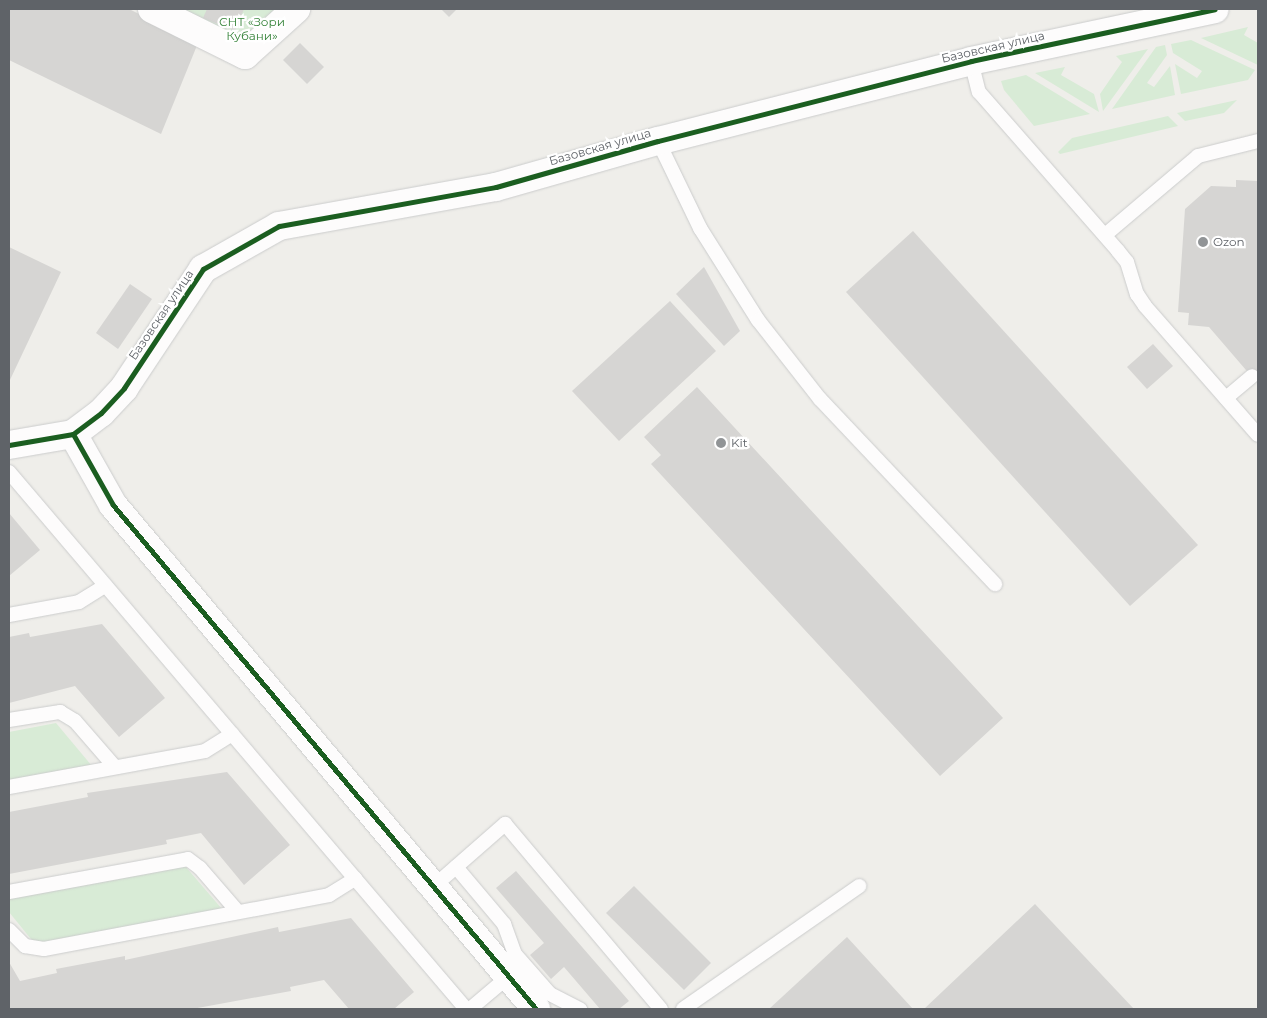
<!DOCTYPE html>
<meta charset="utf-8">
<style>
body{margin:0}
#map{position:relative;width:1267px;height:1018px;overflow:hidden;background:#efeeea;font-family:Montserrat,sans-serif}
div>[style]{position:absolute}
.green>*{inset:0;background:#d8ebd6}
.building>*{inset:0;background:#d6d5d3}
.roads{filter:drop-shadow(0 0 1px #cbcccc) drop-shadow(0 0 1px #cbcccc)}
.service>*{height:14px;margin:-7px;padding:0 7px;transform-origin:7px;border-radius:7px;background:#fdfcfc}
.minor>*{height:28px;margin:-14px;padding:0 14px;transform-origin:14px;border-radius:14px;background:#fdfcfc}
.cycleway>*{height:5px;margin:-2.5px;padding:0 2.5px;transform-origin:2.5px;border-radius:2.5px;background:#1b5e20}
.dots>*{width:14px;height:14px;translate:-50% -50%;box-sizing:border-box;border:2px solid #fff;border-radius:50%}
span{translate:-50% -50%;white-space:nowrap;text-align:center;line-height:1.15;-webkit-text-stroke:4.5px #fff;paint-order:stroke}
.park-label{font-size:12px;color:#348238}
.street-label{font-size:12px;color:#5f6368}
.poi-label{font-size:12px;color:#5f6368}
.left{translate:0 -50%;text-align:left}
.frame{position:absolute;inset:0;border:10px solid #5f6368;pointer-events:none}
</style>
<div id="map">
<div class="green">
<div style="clip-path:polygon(166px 9px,308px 9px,257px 53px)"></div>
<div style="clip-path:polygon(1248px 27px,1244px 35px,1258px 43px,1258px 65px,1201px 38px)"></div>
<div style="clip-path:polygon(1191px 40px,1255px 70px,1248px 80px,1181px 94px,1175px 64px,1197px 78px,1202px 71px,1173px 53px,1171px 44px)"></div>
<div style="clip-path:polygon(1165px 45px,1167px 55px,1147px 83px,1154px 87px,1170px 66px,1175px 95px,1112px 109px,1156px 47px)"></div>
<div style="clip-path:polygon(1148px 49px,1103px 111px,1100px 94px,1122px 62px,1116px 56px)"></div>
<div style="clip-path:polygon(1065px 67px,1061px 75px,1094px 94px,1099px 112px,1035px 73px)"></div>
<div style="clip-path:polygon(1026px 75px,1090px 114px,1034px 126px,1004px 90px,1001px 81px)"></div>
<div style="clip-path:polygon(1237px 100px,1224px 113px,1185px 121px,1177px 113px)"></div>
<div style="clip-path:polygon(1168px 116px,1178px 126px,1060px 154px,1058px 152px,1072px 138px)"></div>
<div style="clip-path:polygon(56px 723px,92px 766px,9px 781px,9px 732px)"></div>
<div style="clip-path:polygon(185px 866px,222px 909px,35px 944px,9px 912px,9px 899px)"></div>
</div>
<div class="building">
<div style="clip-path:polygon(9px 9px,129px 9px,198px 43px,161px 134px,9px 60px)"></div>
<div style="clip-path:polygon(207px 9px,244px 9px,235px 31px,203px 18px)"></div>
<div style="clip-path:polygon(441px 9px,457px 9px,449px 17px)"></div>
<div style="clip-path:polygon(300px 43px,324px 67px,307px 84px,283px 60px)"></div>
<div style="clip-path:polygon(1236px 180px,1258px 181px,1258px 384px,1209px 327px,1188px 325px,1189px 313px,1178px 312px,1185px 209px,1211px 186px,1236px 187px)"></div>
<div style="clip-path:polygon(913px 231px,1198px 545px,1130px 606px,846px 292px)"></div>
<div style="clip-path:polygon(9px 247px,61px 272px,9px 382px)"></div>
<div style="clip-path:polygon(704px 267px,740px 331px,724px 346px,676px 294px)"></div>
<div style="clip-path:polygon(130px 284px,152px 299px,118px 349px,96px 333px)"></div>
<div style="clip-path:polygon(670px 301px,716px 351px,619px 441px,572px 391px)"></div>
<div style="clip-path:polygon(1153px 344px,1173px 366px,1147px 389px,1127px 367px)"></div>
<div style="clip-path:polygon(697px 387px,1003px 718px,940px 776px,651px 464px,661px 455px,644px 437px)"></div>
<div style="clip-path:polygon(9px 513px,40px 550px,9px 576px)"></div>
<div style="clip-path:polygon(102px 624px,165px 698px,119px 737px,75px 686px,9px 703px,9px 637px,29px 633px,30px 637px)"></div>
<div style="clip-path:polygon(227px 772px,290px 845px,244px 885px,201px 833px,166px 840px,167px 844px,9px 874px,9px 812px,88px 797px,87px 793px)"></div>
<div style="clip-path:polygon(516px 871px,629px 1001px,619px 1009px,600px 1009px,564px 967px,551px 979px,530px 955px,544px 943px,496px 888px)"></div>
<div style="clip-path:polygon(634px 886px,711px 963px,684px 990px,606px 913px)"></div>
<div style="clip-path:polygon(1035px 904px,1134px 1009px,924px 1009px)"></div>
<div style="clip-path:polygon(351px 918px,414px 992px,394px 1009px,349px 1009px,324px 980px,290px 987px,291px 991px,192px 1009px,9px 1009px,9px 962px,20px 981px,57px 973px,56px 969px,125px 956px,125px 960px,278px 927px,279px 932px)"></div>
<div style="clip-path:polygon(847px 937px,913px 1009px,769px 1009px)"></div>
</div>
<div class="roads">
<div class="service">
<div style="left:971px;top:61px;width:32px;rotate:76deg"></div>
<div style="left:979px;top:92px;width:211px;rotate:48.8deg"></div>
<div style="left:1118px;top:251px;width:14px;rotate:51deg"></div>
<div style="left:1127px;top:262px;width:34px;rotate:73deg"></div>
<div style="left:1137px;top:294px;width:14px;rotate:56deg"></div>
<div style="left:1145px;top:306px;width:171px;rotate:48.8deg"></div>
<div style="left:658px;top:141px;width:97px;rotate:64.2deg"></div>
<div style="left:700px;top:228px;width:109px;rotate:57.8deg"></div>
<div style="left:758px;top:320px;width:100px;rotate:51.9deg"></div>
<div style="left:820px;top:399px;width:255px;rotate:46.6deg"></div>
<div style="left:1105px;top:235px;width:122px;rotate:-40.3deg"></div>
<div style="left:1198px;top:156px;width:62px;rotate:-14deg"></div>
<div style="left:1226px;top:398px;width:34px;rotate:-40deg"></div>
<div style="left:9px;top:472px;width:705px;rotate:49.6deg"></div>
<div style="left:9px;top:615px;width:71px;rotate:-10.5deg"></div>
<div style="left:79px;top:602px;width:31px;rotate:-32deg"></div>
<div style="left:9px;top:720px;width:52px;rotate:-8.9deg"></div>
<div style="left:60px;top:712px;width:17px;rotate:31deg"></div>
<div style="left:75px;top:721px;width:61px;rotate:49deg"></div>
<div style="left:9px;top:787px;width:199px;rotate:-10.4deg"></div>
<div style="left:205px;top:751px;width:32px;rotate:-32deg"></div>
<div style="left:456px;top:867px;width:75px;rotate:49.9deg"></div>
<div style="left:504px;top:924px;width:32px;rotate:70deg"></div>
<div style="left:515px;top:954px;width:53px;rotate:48.8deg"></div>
<div style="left:550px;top:994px;width:34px;rotate:27deg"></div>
<div style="left:433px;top:887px;width:96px;rotate:-41.2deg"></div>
<div style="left:505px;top:824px;width:242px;rotate:49.9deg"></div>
<div style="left:9px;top:892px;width:182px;rotate:-10.4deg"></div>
<div style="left:188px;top:859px;width:15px;rotate:37deg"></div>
<div style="left:200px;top:868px;width:58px;rotate:49.2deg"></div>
<div style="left:9px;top:930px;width:23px;rotate:45deg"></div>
<div style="left:25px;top:946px;width:19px;rotate:9deg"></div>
<div style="left:44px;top:949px;width:290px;rotate:-10.7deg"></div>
<div style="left:329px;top:895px;width:31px;rotate:-32deg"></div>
<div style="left:470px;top:1009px;width:51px;rotate:-40.2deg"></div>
<div style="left:683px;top:1009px;width:215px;rotate:-34.9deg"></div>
</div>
<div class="minor">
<div style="left:152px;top:9px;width:104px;rotate:26.3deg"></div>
<div style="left:245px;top:55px;width:69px;rotate:-42deg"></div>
<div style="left:73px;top:434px;width:81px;rotate:60.6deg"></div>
<div style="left:113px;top:505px;width:658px;rotate:49.99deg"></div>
<div style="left:9px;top:445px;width:65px;rotate:-9.8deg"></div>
<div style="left:73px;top:434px;width:35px;rotate:-37deg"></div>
<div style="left:101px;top:413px;width:34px;rotate:-47deg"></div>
<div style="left:124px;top:388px;width:143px;rotate:-56.4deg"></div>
<div style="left:203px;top:269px;width:87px;rotate:-29.5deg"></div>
<div style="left:279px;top:226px;width:220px;rotate:-10.2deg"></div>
<div style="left:496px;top:187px;width:168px;rotate:-15.9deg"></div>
<div style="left:658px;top:141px;width:323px;rotate:-14.3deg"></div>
<div style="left:971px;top:61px;width:249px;rotate:-12deg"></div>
</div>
</div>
<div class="cycleway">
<div style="left:73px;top:434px;width:81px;rotate:60.6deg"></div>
<div style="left:113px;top:505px;width:658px;rotate:49.99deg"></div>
<div style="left:9px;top:445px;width:65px;rotate:-9.8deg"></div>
<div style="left:73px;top:434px;width:35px;rotate:-37deg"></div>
<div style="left:101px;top:413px;width:34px;rotate:-47deg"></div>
<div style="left:124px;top:388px;width:143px;rotate:-56.4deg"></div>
<div style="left:203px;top:269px;width:87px;rotate:-29.5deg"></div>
<div style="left:279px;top:226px;width:220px;rotate:-10.2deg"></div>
<div style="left:496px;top:187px;width:168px;rotate:-15.9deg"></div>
<div style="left:658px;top:141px;width:323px;rotate:-14.3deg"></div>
<div style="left:971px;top:61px;width:249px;rotate:-12deg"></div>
</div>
<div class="dots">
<div style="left:1203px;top:242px;background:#919496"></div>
<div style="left:721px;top:443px;background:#919496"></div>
</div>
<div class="park-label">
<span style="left:252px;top:29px">СНТ «Зори<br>Кубани»</span>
</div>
<div class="street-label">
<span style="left:993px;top:47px;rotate:-13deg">Базовская улица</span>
<span style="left:600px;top:147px;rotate:-16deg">Базовская улица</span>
<span style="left:161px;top:315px;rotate:-56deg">Базовская улица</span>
</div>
<div class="poi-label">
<span class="left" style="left:1213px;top:242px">Ozon</span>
<span class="left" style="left:731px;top:443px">Kit</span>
</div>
<div class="frame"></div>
</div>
